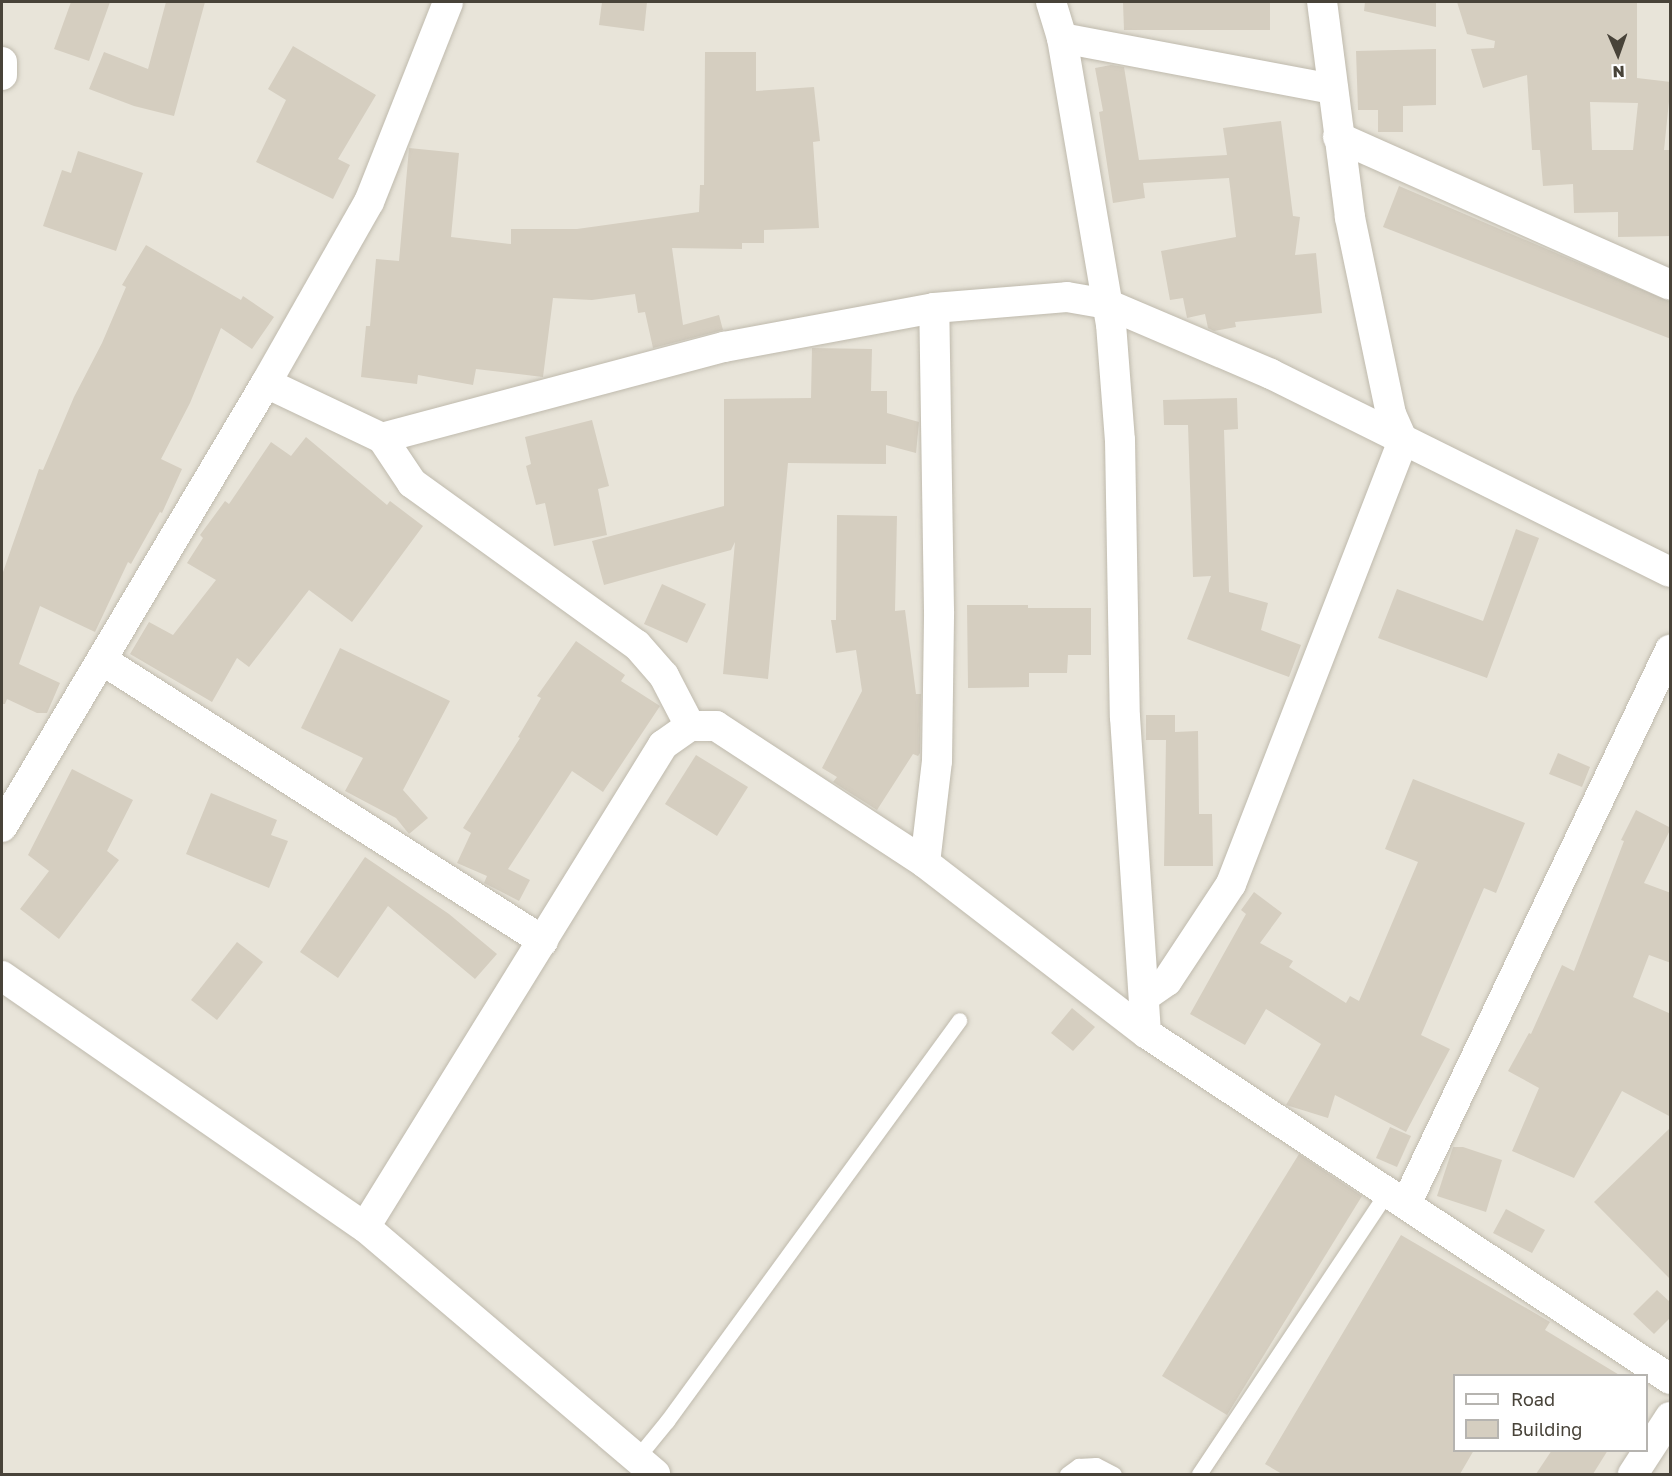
<!DOCTYPE html>
<style>
body{margin:0}
#map{position:relative;width:1672px;height:1476px;overflow:hidden;background:#f4f2ea;font-family:"Golos Text",sans-serif}
div>[style]{position:absolute}
.residential>*{inset:0;background:#e8e4d9}
.building>*{inset:0;background:#d5cec0}
.roads{filter:drop-shadow(0 0 2px #bfbaad) drop-shadow(0 0 2px #bfbaad)}
.lane>*{height:15px;margin:-7.5px;padding:0 7.5px;transform-origin:7.5px;border-radius:7.5px;background:#fff}
.street>*{height:30px;margin:-15px;padding:0 15px;transform-origin:15px;border-radius:15px;background:#fff}
span{translate:-50% -50%;white-space:nowrap;text-align:center;line-height:1.15;-webkit-text-stroke:5px #fff;paint-order:stroke}
.frame{position:absolute;inset:0;border:3px solid #484339;pointer-events:none}
.legend{position:absolute;left:1453px;top:1374px;width:195px;height:78px;box-sizing:border-box;background:#fff;border:2px solid #b6b4b0;margin:0;padding:8px 10px;list-style:none;font-size:18px;color:#484339}
.legend li{display:flex;align-items:center;gap:12px;height:30px}
.legend b{width:30px;border:2px solid #b6b4b0}
.north{position:absolute;left:1588px;top:24px;width:60px;height:60px;-webkit-text-stroke:4px #fff;paint-order:stroke;rotate:178deg;font-size:16px;font-weight:700;line-height:24px;text-align:center;color:#484339}
.north::after{content:'';display:block;margin:auto;width:21px;height:27px;background:#484339;clip-path:polygon(50% 0,100% 100%,50% 72%,0 100%)}
</style>
<div id="map">
<div class="residential">
<div style="clip-path:polygon(evenodd,2px 2px,1670px 2px,1670px 1474px,2px 1474px,2px 2px,1454px 1376px,1646px 1376px,1646px 1450px,1454px 1450px,1454px 1376px)"></div>
</div>
<div class="building">
<div style="clip-path:polygon(71px 2px,110px 2px,89px 61px,54px 49px)"></div>
<div style="clip-path:polygon(166px 2px,205px 2px,174px 116px,134px 106px,89px 89px,104px 52px,148px 69px)"></div>
<div style="clip-path:polygon(602px 2px,647px 2px,644px 31px,599px 25px)"></div>
<div style="clip-path:polygon(1123px 2px,1270px 2px,1270px 30px,1124px 30px)"></div>
<div style="clip-path:polygon(1365px 2px,1436px 2px,1436px 27px,1364px 11px)"></div>
<div style="clip-path:polygon(evenodd,1457px 2px,1637px 2px,1637px 78px,1671px 82px,1664px 150px,1671px 150px,1671px 236px,1618px 237px,1618px 212px,1574px 213px,1573px 184px,1543px 186px,1540px 150px,1532px 150px,1527px 75px,1483px 88px,1471px 49px,1494px 48px,1495px 41px,1467px 34px,1457px 2px,1590px 102px,1638px 103px,1633px 150px,1592px 150px,1590px 102px)"></div>
<div style="clip-path:polygon(293px 46px,376px 95px,338px 159px,350px 165px,333px 199px,256px 162px,286px 100px,268px 89px)"></div>
<div style="clip-path:polygon(1436px 49px,1436px 105px,1403px 106px,1403px 132px,1378px 132px,1378px 110px,1358px 110px,1356px 51px)"></div>
<div style="clip-path:polygon(705px 52px,756px 52px,756px 91px,814px 87px,820px 141px,813px 142px,819px 228px,764px 230px,764px 243px,742px 243px,742px 249px,672px 248px,683px 325px,719px 315px,723px 330px,653px 348px,645px 312px,638px 313px,635px 294px,592px 300px,553px 298px,543px 377px,476px 369px,473px 385px,418px 375px,417px 384px,361px 377px,366px 326px,370px 326px,376px 259px,399px 261px,409px 148px,459px 153px,451px 237px,511px 244px,511px 229px,577px 229px,699px 212px,700px 185px,704px 185px)"></div>
<div style="clip-path:polygon(1111px 65px,1124px 67px,1139px 160px,1227px 155px,1223px 128px,1281px 121px,1293px 216px,1300px 217px,1295px 255px,1316px 253px,1322px 313px,1235px 322px,1236px 327px,1214px 331px,1208px 328px,1205px 314px,1187px 318px,1183px 298px,1170px 300px,1161px 251px,1236px 237px,1229px 178px,1143px 183px,1145px 198px,1113px 203px,1099px 112px,1103px 111px,1095px 68px)"></div>
<div style="clip-path:polygon(78px 151px,143px 173px,116px 251px,43px 226px,62px 170px,71px 173px)"></div>
<div style="clip-path:polygon(1399px 186px,1671px 302px,1671px 339px,1383px 227px)"></div>
<div style="clip-path:polygon(146px 245px,241px 300px,243px 296px,274px 317px,252px 349px,221px 328px,190px 403px,161px 459px,182px 469px,162px 513px,160px 512px,131px 564px,128px 562px,95px 632px,40px 606px,19px 664px,60px 683px,47px 713px,37px 713px,7px 699px,5px 704px,2px 704px,2px 575px,39px 469px,43px 470px,74px 397px,102px 343px,126px 287px,122px 285px)"></div>
<div style="clip-path:polygon(812px 348px,872px 349px,871px 391px,887px 391px,887px 413px,919px 422px,916px 453px,886px 445px,886px 464px,788px 463px,768px 679px,723px 674px,735px 542px,731px 550px,604px 585px,592px 541px,724px 506px,724px 399px,811px 398px)"></div>
<div style="clip-path:polygon(1237px 398px,1238px 429px,1224px 430px,1229px 592px,1268px 603px,1261px 630px,1301px 645px,1289px 677px,1187px 639px,1211px 576px,1193px 577px,1188px 425px,1164px 425px,1163px 400px)"></div>
<div style="clip-path:polygon(592px 420px,609px 486px,598px 489px,607px 535px,554px 546px,545px 503px,536px 505px,526px 466px,531px 464px,525px 437px)"></div>
<div style="clip-path:polygon(306px 437px,387px 505px,390px 501px,423px 526px,352px 622px,309px 590px,249px 667px,237px 658px,212px 702px,130px 654px,149px 622px,173px 635px,216px 580px,187px 563px,203px 538px,200px 535px,225px 501px,229px 504px,271px 442px,291px 456px)"></div>
<div style="clip-path:polygon(837px 515px,897px 516px,895px 611px,905px 610px,916px 694px,921px 694px,920px 753px,918px 756px,913px 754px,877px 810px,833px 782px,837px 777px,822px 768px,862px 691px,856px 650px,836px 653px,831px 620px,836px 620px)"></div>
<div style="clip-path:polygon(1516px 529px,1539px 538px,1487px 678px,1378px 638px,1397px 589px,1483px 621px)"></div>
<div style="clip-path:polygon(662px 584px,706px 604px,687px 643px,644px 624px)"></div>
<div style="clip-path:polygon(967px 605px,1028px 605px,1028px 608px,1091px 608px,1091px 655px,1068px 655px,1067px 673px,1029px 673px,1029px 687px,968px 688px)"></div>
<div style="clip-path:polygon(576px 641px,625px 675px,621px 681px,660px 706px,603px 792px,572px 771px,508px 869px,530px 880px,519px 901px,484px 883px,487px 876px,457px 863px,471px 833px,463px 828px,520px 738px,518px 737px,541px 698px,537px 696px)"></div>
<div style="clip-path:polygon(340px 648px,450px 701px,403px 790px,428px 818px,409px 834px,396px 818px,345px 791px,363px 758px,301px 728px)"></div>
<div style="clip-path:polygon(1146px 715px,1175px 715px,1175px 732px,1198px 731px,1199px 814px,1212px 814px,1213px 866px,1164px 866px,1166px 740px,1146px 740px)"></div>
<div style="clip-path:polygon(1558px 753px,1590px 767px,1582px 787px,1549px 774px)"></div>
<div style="clip-path:polygon(696px 755px,748px 787px,717px 836px,665px 804px)"></div>
<div style="clip-path:polygon(72px 769px,133px 800px,107px 851px,119px 860px,59px 939px,20px 909px,49px 871px,28px 855px)"></div>
<div style="clip-path:polygon(1413px 779px,1525px 823px,1496px 893px,1484px 888px,1421px 1035px,1450px 1049px,1406px 1132px,1335px 1095px,1328px 1118px,1286px 1105px,1321px 1044px,1266px 1009px,1245px 1045px,1190px 1014px,1246px 914px,1241px 910px,1254px 892px,1282px 913px,1260px 943px,1293px 961px,1289px 967px,1346px 1003px,1350px 996px,1359px 1001px,1418px 862px,1385px 849px)"></div>
<div style="clip-path:polygon(211px 793px,277px 820px,271px 835px,288px 841px,269px 888px,186px 854px)"></div>
<div style="clip-path:polygon(1636px 810px,1671px 828px,1644px 883px,1671px 893px,1671px 963px,1649px 955px,1633px 997px,1671px 1014px,1671px 1117px,1622px 1091px,1574px 1178px,1512px 1151px,1539px 1088px,1508px 1071px,1529px 1033px,1531px 1034px,1562px 965px,1574px 971px,1624px 841px,1621px 840px)"></div>
<div style="clip-path:polygon(365px 857px,449px 914px,497px 954px,475px 979px,388px 906px,338px 978px,300px 952px)"></div>
<div style="clip-path:polygon(237px 942px,263px 962px,217px 1020px,191px 1000px)"></div>
<div style="clip-path:polygon(1072px 1008px,1095px 1027px,1073px 1051px,1051px 1033px)"></div>
<div style="clip-path:polygon(1390px 1127px,1411px 1136px,1397px 1167px,1376px 1158px)"></div>
<div style="clip-path:polygon(1671px 1127px,1671px 1280px,1594px 1202px)"></div>
<div style="clip-path:polygon(1453px 1147px,1463px 1147px,1502px 1160px,1486px 1212px,1437px 1196px)"></div>
<div style="clip-path:polygon(1299px 1154px,1362px 1196px,1227px 1415px,1162px 1376px)"></div>
<div style="clip-path:polygon(1506px 1209px,1545px 1230px,1532px 1253px,1493px 1233px)"></div>
<div style="clip-path:polygon(1401px 1235px,1550px 1322px,1545px 1330px,1621px 1376px,1455px 1376px,1455px 1450px,1474px 1450px,1460px 1474px,1282px 1474px,1265px 1464px)"></div>
<div style="clip-path:polygon(1657px 1290px,1671px 1303px,1671px 1317px,1654px 1334px,1633px 1314px)"></div>
<div style="clip-path:polygon(1552px 1450px,1608px 1450px,1593px 1474px,1536px 1474px)"></div>
</div>
<div class="roads">
<div class="lane">
<div style="left:636px;top:1459px;width:49px;rotate:-50.8deg"></div>
<div style="left:667px;top:1421px;width:496px;rotate:-53.9deg"></div>
<div style="left:1067px;top:1474px;width:14px;rotate:-36deg"></div>
<div style="left:1078px;top:1466px;width:18px;rotate:-3deg"></div>
<div style="left:1096px;top:1465px;width:20px;rotate:27deg"></div>
<div style="left:1199px;top:1474px;width:339px;rotate:-56.3deg"></div>
</div>
<div class="street">
<div style="left:1051px;top:2px;width:38px;rotate:73deg"></div>
<div style="left:1062px;top:38px;width:290px;rotate:80.3deg"></div>
<div style="left:1111px;top:324px;width:116px;rotate:85.6deg"></div>
<div style="left:1120px;top:440px;width:277px;rotate:89deg"></div>
<div style="left:1125px;top:717px;width:317px;rotate:86.2deg"></div>
<div style="left:1146px;top:1033px;width:628px;rotate:33.44deg"></div>
<div style="left:1062px;top:38px;width:275px;rotate:10.7deg"></div>
<div style="left:2px;top:62px;width:13px;rotate:90deg"></div>
<div style="left:1338px;top:137px;width:363px;rotate:24deg"></div>
<div style="left:266px;top:383px;width:128px;rotate:25.4deg"></div>
<div style="left:382px;top:438px;width:54px;rotate:56.3deg"></div>
<div style="left:412px;top:483px;width:277px;rotate:35.8deg"></div>
<div style="left:637px;top:645px;width:41px;rotate:48.9deg"></div>
<div style="left:664px;top:676px;width:56px;rotate:62.5deg"></div>
<div style="left:382px;top:438px;width:354px;rotate:-14.9deg"></div>
<div style="left:724px;top:347px;width:214px;rotate:-10.5deg"></div>
<div style="left:934px;top:308px;width:133px;rotate:-4.7deg"></div>
<div style="left:1067px;top:297px;width:41px;rotate:9.9deg"></div>
<div style="left:1107px;top:304px;width:178px;rotate:23.1deg"></div>
<div style="left:1271px;top:374px;width:445px;rotate:26.4deg"></div>
<div style="left:102px;top:660px;width:523px;rotate:32.5deg"></div>
<div style="left:2px;top:827px;width:517px;rotate:-59.26deg"></div>
<div style="left:266px;top:383px;width:208px;rotate:-60.4deg"></div>
<div style="left:369px;top:202px;width:215px;rotate:-68.4deg"></div>
<div style="left:925px;top:863px;width:103px;rotate:-83.3deg"></div>
<div style="left:937px;top:761px;width:150px;rotate:-89.2deg"></div>
<div style="left:939px;top:611px;width:303px;rotate:-90.9deg"></div>
<div style="left:2px;top:976px;width:441px;rotate:34.7deg"></div>
<div style="left:365px;top:1227px;width:381px;rotate:40.4deg"></div>
<div style="left:1144px;top:997px;width:28px;rotate:-35deg"></div>
<div style="left:1167px;top:981px;width:116px;rotate:-56.6deg"></div>
<div style="left:1231px;top:884px;width:475px;rotate:-68.8deg"></div>
<div style="left:1403px;top:441px;width:30px;rotate:-114deg"></div>
<div style="left:1391px;top:414px;width:201px;rotate:-101.8deg"></div>
<div style="left:1350px;top:217px;width:217px;rotate:-97.4deg"></div>
<div style="left:1406px;top:1204px;width:614px;rotate:-64.52deg"></div>
<div style="left:365px;top:1227px;width:567px;rotate:-58.27deg"></div>
<div style="left:663px;top:745px;width:33px;rotate:-35deg"></div>
<div style="left:690px;top:726px;width:26px"></div>
<div style="left:716px;top:726px;width:250px;rotate:33.2deg"></div>
<div style="left:925px;top:863px;width:279px;rotate:37.6deg"></div>
<div style="left:1633px;top:1474px;width:68px;rotate:-57deg"></div>
</div>
</div>
<div class="frame"></div>
<ul class="legend">
<li><b style="height:8px;background:#fff"></b>Road</li>
<li><b style="height:16px;background:#d5cec0"></b>Building</li>
</ul>
<div class="north">N</div>
</div>
